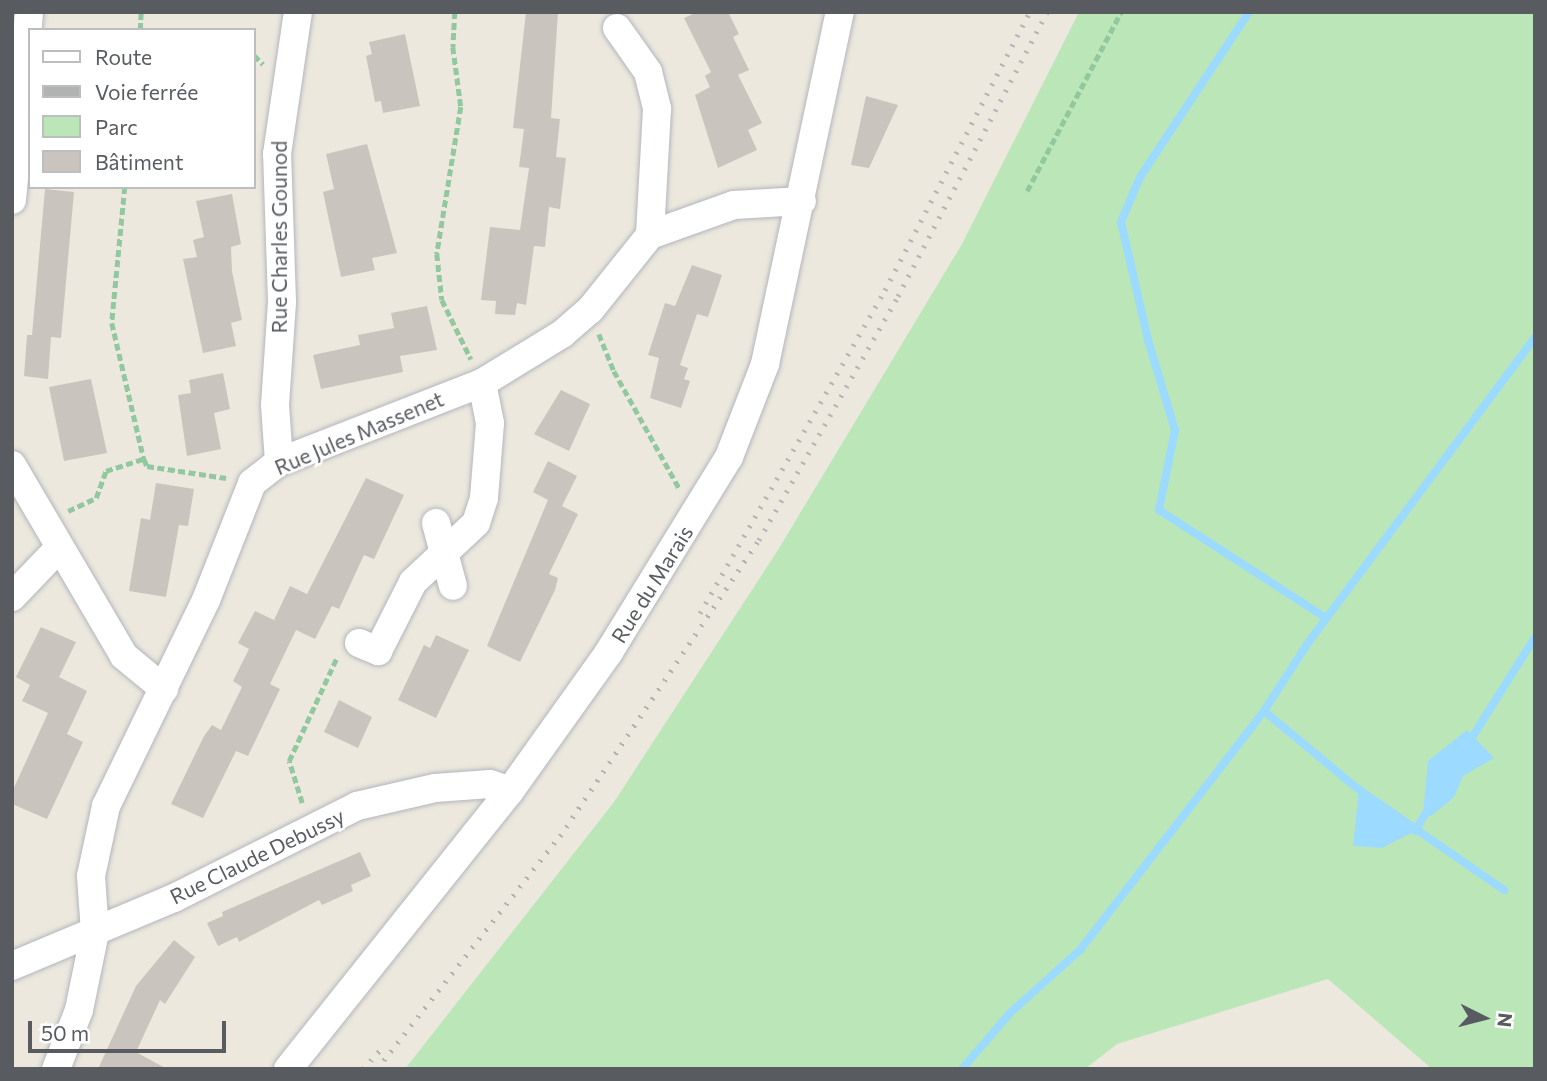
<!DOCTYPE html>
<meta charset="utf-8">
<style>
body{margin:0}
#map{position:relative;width:1547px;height:1081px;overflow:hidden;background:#ece8de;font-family:Commissioner,sans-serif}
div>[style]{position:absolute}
.green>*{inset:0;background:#bbe6b8}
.water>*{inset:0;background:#9cdaff}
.stream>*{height:8px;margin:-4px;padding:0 4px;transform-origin:4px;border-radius:4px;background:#9cdaff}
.building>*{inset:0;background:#c9c5be}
.path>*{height:4.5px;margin-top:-2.25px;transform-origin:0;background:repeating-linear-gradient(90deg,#92c89d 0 7px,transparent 0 10.5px)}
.roads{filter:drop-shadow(0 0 2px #b2b6bb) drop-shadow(0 0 2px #b2b6bb)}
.minor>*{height:28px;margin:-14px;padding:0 14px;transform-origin:14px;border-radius:14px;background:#fff}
.rail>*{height:5px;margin-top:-2.5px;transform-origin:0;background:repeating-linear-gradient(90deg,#b1b2b2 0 2px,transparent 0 11px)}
span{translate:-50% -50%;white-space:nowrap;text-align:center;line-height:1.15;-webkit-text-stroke:5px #fff;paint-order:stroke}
.street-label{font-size:21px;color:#585c61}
.frame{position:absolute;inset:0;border:14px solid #585c61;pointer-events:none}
.legend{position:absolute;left:28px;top:28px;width:228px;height:161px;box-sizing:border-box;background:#fff;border:2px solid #bcbec0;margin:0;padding:9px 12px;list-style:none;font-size:21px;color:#585c61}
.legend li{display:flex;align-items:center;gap:14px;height:35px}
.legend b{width:35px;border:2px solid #bcbec0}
.north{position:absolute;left:1449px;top:983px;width:70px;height:70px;-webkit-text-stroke:5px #fff;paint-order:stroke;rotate:96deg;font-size:19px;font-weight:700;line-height:28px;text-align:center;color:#585c61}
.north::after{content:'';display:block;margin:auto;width:24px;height:32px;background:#585c61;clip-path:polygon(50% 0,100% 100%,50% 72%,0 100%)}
.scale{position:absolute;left:28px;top:1021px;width:198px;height:32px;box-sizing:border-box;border:4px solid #585c61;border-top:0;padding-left:9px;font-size:21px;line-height:24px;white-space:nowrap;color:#585c61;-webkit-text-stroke:5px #fff;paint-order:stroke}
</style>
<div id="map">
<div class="green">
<div style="clip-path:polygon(1079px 12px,1535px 12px,1535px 1069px,1432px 1069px,1328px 979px,1117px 1044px,1085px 1069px,405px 1069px,614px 802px,778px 550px,962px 244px)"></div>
</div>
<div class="water">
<div style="clip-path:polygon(1467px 730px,1494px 758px,1463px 776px,1454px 797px,1431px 816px,1423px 814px,1428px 761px)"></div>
<div style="clip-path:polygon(1359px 789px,1415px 831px,1382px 848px,1353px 846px)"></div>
</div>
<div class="stream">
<div style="left:1249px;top:12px;width:198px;rotate:123.4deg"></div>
<div style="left:1140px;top:177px;width:49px;rotate:112.9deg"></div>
<div style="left:1121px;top:222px;width:121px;rotate:77.1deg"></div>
<div style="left:1148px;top:340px;width:94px;rotate:73.3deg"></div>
<div style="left:1175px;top:430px;width:82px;rotate:101.3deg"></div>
<div style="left:1159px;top:510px;width:199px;rotate:32.9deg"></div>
<div style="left:1264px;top:711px;width:122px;rotate:39.7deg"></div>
<div style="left:1358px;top:789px;width:178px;rotate:34.7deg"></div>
<div style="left:1468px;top:744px;width:126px;rotate:-57.9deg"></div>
<div style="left:1415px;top:831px;width:29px;rotate:-59deg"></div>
<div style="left:962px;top:1069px;width:74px;rotate:-49.4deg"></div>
<div style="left:1010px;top:1013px;width:94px;rotate:-42deg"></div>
<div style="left:1080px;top:950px;width:302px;rotate:-52.4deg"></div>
<div style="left:1264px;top:711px;width:81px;rotate:-57.1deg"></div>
<div style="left:1308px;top:643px;width:381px;rotate:-53.4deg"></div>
</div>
<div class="building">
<div style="clip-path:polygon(526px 12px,558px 12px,551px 118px,560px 119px,556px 157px,566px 158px,560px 209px,549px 207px,545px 247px,534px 246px,526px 305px,517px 303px,515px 315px,495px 314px,496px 301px,481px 300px,490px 227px,520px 230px,529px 168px,519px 167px,524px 129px,513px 128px)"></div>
<div style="clip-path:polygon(697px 12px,728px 12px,739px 34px,733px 37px,749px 70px,738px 75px,762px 123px,748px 130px,757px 150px,718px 168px,695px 95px,710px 87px,705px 76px,711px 72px,684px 18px)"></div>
<div style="clip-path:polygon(405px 34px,420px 106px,383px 113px,381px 101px,375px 102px,366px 56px,372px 54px,369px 42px)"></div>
<div style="clip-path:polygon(866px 96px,898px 105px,869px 168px,851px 165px)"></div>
<div style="clip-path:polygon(367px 144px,397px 253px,372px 258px,375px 270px,341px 277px,323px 192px,334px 189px,326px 154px)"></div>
<div style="clip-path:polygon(45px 189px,74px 192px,61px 338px,51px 337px,48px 379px,24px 376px,27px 335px,32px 335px)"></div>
<div style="clip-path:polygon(232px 194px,241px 244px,231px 247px,232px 271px,242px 320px,231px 323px,236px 346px,203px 353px,183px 259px,197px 257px,193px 240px,204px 237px,196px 201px)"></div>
<div style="clip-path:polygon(692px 265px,722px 275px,708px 317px,697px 314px,680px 365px,688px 368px,684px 379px,690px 381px,681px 408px,650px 398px,659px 358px,648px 355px,665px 303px,675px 306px)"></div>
<div style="clip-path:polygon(427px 306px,437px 350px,400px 356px,403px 372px,321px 389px,313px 355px,360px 345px,358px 335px,394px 328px,391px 313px)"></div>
<div style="clip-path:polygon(223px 373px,230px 409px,214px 413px,221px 449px,187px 456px,178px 395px,191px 393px,189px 380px)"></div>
<div style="clip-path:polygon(91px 379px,107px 453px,64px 461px,49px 387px)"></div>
<div style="clip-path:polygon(561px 390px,590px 404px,569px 451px,534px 434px)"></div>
<div style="clip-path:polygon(548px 461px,577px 476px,562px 506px,578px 514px,549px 574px,558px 578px,555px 590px,520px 662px,487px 646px,548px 500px,533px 492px)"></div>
<div style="clip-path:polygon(366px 478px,404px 495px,374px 559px,364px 555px,339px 609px,332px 606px,315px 639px,296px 630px,270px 684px,280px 689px,248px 756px,236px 751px,203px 818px,171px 804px,204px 736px,212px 725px,221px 730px,242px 687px,233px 681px,249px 649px,238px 643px,255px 611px,274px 620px,290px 586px,307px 594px)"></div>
<div style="clip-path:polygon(156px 483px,194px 489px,188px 526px,179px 525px,166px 597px,129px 591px,141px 518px,150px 520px)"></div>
<div style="clip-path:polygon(41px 627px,76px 642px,59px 677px,87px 691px,67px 734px,83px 742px,47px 819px,12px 804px,12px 792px,48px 713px,22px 701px,30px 685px,16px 677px)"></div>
<div style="clip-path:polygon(436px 635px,469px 650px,436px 718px,398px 700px,424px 645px,430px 648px)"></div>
<div style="clip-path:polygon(339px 700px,372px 717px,358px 748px,324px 732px)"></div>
<div style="clip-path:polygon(360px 852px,371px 876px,351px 885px,353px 891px,322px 905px,319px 900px,239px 942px,237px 937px,218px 946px,207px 923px,223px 916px,222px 912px)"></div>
<div style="clip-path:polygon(174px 940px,195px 957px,165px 1004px,160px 1000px,136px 1052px,167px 1069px,98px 1069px,136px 986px)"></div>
</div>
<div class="path">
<div style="left:455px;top:12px;width:35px;rotate:93deg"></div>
<div style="left:453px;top:47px;width:61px;rotate:82.4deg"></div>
<div style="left:461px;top:107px;width:149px;rotate:99.3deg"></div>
<div style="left:437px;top:254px;width:46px;rotate:83.8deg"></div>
<div style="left:442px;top:300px;width:66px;rotate:63.8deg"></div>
<div style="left:140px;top:30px;width:18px;rotate:-87deg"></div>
<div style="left:254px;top:55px;width:13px;rotate:45deg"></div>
<div style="left:125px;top:187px;width:137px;rotate:95.5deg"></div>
<div style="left:112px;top:323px;width:140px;rotate:76.8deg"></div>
<div style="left:1027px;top:191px;width:202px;rotate:-62.3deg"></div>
<div style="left:599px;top:334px;width:40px;rotate:68deg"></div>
<div style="left:614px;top:371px;width:134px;rotate:60.9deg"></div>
<div style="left:68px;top:511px;width:31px;rotate:-25deg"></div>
<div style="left:96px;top:498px;width:29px;rotate:-70deg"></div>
<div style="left:106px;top:471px;width:40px;rotate:-18deg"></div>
<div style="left:144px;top:459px;width:8px;rotate:67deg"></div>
<div style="left:147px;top:466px;width:80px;rotate:8.6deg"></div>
<div style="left:302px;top:803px;width:44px;rotate:-107.2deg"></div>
<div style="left:289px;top:761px;width:115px;rotate:-65.2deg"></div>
</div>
<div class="roads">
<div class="minor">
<div style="left:617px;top:28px;width:54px;rotate:54.8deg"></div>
<div style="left:648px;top:72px;width:38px;rotate:76deg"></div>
<div style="left:657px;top:109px;width:126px;rotate:93.2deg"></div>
<div style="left:12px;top:200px;width:189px;rotate:-84.8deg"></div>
<div style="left:279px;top:462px;width:57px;rotate:-94deg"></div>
<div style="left:275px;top:405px;width:103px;rotate:-86.1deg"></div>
<div style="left:282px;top:302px;width:148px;rotate:-91.9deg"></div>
<div style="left:277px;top:154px;width:144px;rotate:-81.6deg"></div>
<div style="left:12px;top:465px;width:221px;rotate:59.6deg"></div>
<div style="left:124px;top:656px;width:52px;rotate:39.5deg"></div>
<div style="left:436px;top:523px;width:65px;rotate:74.9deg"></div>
<div style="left:12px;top:597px;width:68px;rotate:-46.2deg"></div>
<div style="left:359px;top:643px;width:21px;rotate:23deg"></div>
<div style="left:378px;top:651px;width:77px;rotate:-63.1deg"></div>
<div style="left:413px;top:582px;width:86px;rotate:-43.1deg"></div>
<div style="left:476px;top:523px;width:26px;rotate:-72deg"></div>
<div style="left:484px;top:498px;width:75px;rotate:-85.4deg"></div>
<div style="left:490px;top:423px;width:41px;rotate:-101.3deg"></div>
<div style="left:12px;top:966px;width:176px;rotate:-22.8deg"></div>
<div style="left:174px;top:898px;width:205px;rotate:-26.7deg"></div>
<div style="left:357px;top:806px;width:80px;rotate:-13deg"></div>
<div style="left:435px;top:788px;width:55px;rotate:-4.2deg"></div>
<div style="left:490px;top:784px;width:21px;rotate:19deg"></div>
<div style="left:56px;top:1069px;width:63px;rotate:-68.7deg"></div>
<div style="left:79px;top:1010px;width:80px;rotate:-78.4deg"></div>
<div style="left:95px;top:932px;width:56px;rotate:-94.1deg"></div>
<div style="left:91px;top:876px;width:72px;rotate:-77.9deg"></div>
<div style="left:106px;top:806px;width:229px;rotate:-64.1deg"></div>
<div style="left:206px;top:600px;width:126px;rotate:-68.5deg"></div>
<div style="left:252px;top:483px;width:34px;rotate:-38deg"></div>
<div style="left:279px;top:462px;width:218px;rotate:-21.3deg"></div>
<div style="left:482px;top:383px;width:94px;rotate:-31.5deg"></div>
<div style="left:562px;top:334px;width:37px;rotate:-41deg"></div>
<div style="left:590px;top:310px;width:96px;rotate:-51.3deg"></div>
<div style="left:650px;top:235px;width:89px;rotate:-19.7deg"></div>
<div style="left:734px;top:205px;width:68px;rotate:-3.4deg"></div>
<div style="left:288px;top:1069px;width:356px;rotate:-51.4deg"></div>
<div style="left:510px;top:791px;width:171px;rotate:-54.5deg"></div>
<div style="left:609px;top:652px;width:229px;rotate:-58.4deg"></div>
<div style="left:729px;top:457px;width:100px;rotate:-68.8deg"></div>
<div style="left:765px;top:364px;width:360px;rotate:-78deg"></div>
</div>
</div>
<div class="rail">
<div style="left:700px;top:613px;width:372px;rotate:-60.2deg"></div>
<div style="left:885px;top:290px;width:314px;rotate:-62.5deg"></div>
<div style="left:363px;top:1069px;width:28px;rotate:-48deg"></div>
<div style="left:377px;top:1069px;width:296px;rotate:-51.9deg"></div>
<div style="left:560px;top:836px;width:357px;rotate:-56.1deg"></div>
<div style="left:759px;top:540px;width:281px;rotate:-60.3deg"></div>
<div style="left:898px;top:296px;width:321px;rotate:-62.3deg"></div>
</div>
<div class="street-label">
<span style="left:279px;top:237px;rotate:-90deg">Rue Charles Gounod</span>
<span style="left:359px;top:433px;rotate:-23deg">Rue Jules Massenet</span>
<span style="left:652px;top:584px;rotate:-58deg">Rue du Marais</span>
<span style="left:257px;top:856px;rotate:-26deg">Rue Claude Debussy</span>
</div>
<div class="frame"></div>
<ul class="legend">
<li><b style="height:9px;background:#fff"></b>Route</li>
<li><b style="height:9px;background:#b1b2b2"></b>Voie ferrée</li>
<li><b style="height:19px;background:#bbe6b8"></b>Parc</li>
<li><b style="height:19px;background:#c9c5be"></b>Bâtiment</li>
</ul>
<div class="north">N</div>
<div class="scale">50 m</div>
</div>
